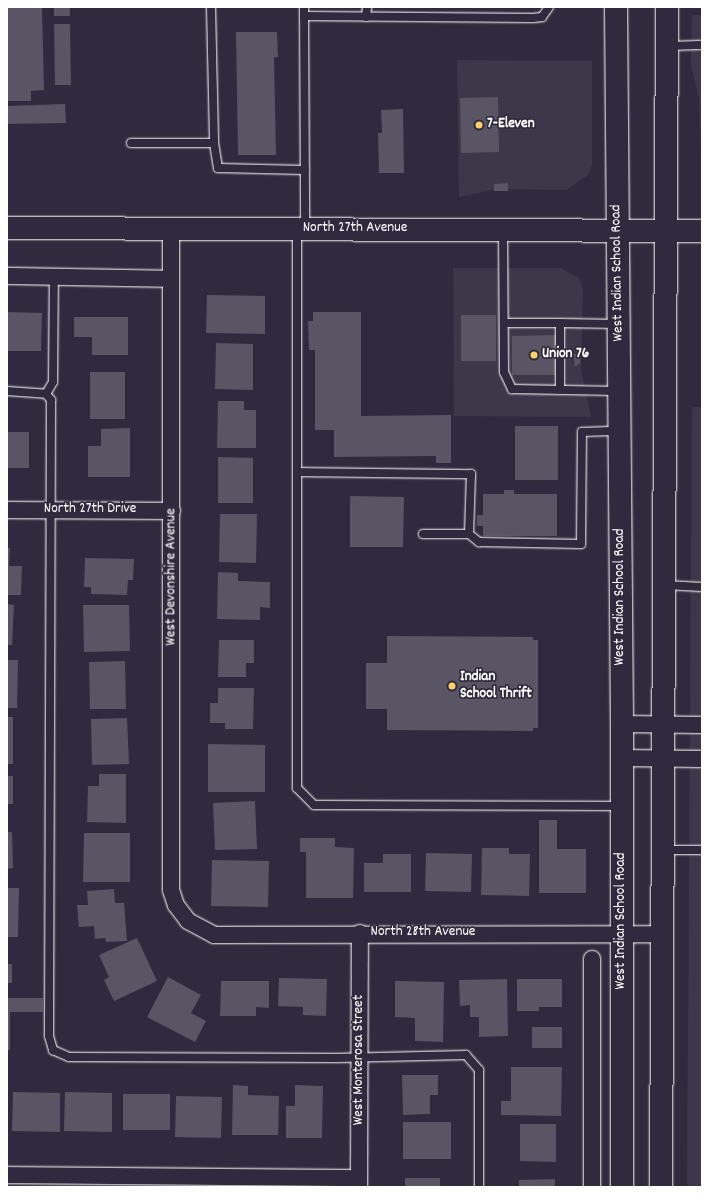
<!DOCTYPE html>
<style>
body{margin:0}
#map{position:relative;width:709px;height:1194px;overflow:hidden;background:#2f2a3d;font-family:Dekko,sans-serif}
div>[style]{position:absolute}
.built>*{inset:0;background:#3c3749}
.building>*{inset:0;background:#595564}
.roads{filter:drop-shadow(0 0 1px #fff) drop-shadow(0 0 1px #fff)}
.lane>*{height:8px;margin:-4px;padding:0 4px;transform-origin:4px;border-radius:4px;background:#2f2a3d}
.street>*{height:16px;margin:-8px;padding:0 8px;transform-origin:8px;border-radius:8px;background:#2f2a3d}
.secondary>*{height:22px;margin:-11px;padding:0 11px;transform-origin:11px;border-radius:11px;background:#2f2a3d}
.dots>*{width:11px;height:11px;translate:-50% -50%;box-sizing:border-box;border:2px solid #2f2a3d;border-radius:50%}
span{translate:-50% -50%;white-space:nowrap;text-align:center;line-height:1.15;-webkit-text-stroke:3.5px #2f2a3d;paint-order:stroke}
.poi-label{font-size:15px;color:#fff;font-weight:700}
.left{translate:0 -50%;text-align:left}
.street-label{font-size:15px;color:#fff}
.frame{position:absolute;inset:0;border:8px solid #fff;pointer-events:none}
</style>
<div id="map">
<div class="built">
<div style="clip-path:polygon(692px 15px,702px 15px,702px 178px,699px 98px,691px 66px)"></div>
<div style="clip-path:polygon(457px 60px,592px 61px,592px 165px,588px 175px,566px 190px,496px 189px,459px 197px)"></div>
<div style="clip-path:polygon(453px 268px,560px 268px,579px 278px,583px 289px,581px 369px,591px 417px,454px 416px)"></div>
<div style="clip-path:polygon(692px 407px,702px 407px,702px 1187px,687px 1187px)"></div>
</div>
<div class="building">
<div style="clip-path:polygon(7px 7px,42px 7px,44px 90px,31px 91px,31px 101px,7px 101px)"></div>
<div style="clip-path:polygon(54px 7px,70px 7px,70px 16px,54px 16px)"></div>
<div style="clip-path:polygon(54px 24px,70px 24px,71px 85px,55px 85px)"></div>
<div style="clip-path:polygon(236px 32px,277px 32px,278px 57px,274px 57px,276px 155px,238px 155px)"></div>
<div style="clip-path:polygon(498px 97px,499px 152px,461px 153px,460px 98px)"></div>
<div style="clip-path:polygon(65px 104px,66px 123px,7px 124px,7px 106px)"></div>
<div style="clip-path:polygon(403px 109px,404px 173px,379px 173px,378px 133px,382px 133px,381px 110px)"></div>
<div style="clip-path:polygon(508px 183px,508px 191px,494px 191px,494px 184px)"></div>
<div style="clip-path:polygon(207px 295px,265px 296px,265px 334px,206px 333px)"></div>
<div style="clip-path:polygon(7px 312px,42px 313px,41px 351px,7px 351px)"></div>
<div style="clip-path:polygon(313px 312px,361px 312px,361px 416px,451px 415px,451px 463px,436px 463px,436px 456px,334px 457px,334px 430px,315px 430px,315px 350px,309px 350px,308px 321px,313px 321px)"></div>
<div style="clip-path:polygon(461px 315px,496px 315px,496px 361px,461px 361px)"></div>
<div style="clip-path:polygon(74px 317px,128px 317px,128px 355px,92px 355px,92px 337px,74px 337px)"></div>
<div style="clip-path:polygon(556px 335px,556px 375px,512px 375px,512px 336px)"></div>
<div style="clip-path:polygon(216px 343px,253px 344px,253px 390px,215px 389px)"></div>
<div style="clip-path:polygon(574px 354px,580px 354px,580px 363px,575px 367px)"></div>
<div style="clip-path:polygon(90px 372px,125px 372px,125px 419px,90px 419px)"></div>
<div style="clip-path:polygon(218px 401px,244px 401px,244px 410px,256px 410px,256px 448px,217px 448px)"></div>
<div style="clip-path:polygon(515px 426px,558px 426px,558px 480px,515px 480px)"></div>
<div style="clip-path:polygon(130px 428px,130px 477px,88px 477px,88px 446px,101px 446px,101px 429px)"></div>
<div style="clip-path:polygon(7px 432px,29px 432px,29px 468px,7px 468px)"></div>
<div style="clip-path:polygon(218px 457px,253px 458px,253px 503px,218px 503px)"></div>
<div style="clip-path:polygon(504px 490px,514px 490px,514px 494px,557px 494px,557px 536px,483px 536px,483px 526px,477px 526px,477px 515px,483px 515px,483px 494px,504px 494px)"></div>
<div style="clip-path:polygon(350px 496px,404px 497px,403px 547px,350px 547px)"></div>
<div style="clip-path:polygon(220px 514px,257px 514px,256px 563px,219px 562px)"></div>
<div style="clip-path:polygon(7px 548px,10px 548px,9px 566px,22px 566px,21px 595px,7px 595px)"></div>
<div style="clip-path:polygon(85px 558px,134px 559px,133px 580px,128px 580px,127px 595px,91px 594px,91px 587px,84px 587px)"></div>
<div style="clip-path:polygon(218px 572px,238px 573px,238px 581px,270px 582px,270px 608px,260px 607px,260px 620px,217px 619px)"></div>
<div style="clip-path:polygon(7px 604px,14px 605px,12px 645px,7px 645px)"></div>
<div style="clip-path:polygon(83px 605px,129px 605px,130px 651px,84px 652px)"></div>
<div style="clip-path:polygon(387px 636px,533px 637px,533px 640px,538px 640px,538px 728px,533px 728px,533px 731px,387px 730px,387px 709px,366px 709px,366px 663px,387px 663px)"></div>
<div style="clip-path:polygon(219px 640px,254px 640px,254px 663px,246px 663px,246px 677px,218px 677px)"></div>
<div style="clip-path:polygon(7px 660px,18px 660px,17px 708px,7px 708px)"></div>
<div style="clip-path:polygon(125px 661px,126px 709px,90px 709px,89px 662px)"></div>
<div style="clip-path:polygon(218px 688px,254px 688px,253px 729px,225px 729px,225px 723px,210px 723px,210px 703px,218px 703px)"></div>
<div style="clip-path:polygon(7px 717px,13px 717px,13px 764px,7px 764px)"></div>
<div style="clip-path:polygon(127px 718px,129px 764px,92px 765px,91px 719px)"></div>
<div style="clip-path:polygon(208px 744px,265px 745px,265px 792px,208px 792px)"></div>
<div style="clip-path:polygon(99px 774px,126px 774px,126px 823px,87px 822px,88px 786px,99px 786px)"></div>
<div style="clip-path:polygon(7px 776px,13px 776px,13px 804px,7px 804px)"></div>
<div style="clip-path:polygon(255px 801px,257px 849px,215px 850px,213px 803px)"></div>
<div style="clip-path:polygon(539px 820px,557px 820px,557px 849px,586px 849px,586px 893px,539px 893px)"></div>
<div style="clip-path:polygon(7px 832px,12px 832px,13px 868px,7px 869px)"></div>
<div style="clip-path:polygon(84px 833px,130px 833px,130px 882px,83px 882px)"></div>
<div style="clip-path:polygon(300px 838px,335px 838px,335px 847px,354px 848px,353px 898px,306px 898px,306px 852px,300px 852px)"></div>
<div style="clip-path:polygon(482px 848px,509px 848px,509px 854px,530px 854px,529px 896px,481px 895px)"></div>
<div style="clip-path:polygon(426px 853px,472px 854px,471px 892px,425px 891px)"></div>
<div style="clip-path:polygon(383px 854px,411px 854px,411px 892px,364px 892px,364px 863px,383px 863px)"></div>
<div style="clip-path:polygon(212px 860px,269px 861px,268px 907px,211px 906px)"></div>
<div style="clip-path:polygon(7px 888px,19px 888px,18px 937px,7px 937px)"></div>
<div style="clip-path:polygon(114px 889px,115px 903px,124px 903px,127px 941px,106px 942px,105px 938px,95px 939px,94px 926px,79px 927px,77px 905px,88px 905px,87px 891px)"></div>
<div style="clip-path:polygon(137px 938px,157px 981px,114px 1001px,104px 980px,109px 977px,99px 955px)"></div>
<div style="clip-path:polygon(7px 964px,12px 964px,12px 983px,7px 983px)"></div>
<div style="clip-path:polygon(168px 977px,201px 995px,191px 1013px,206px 1021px,195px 1042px,147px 1017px)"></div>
<div style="clip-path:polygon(279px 978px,327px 979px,326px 1016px,303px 1015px,303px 1007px,278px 1006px)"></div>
<div style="clip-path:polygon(507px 979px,508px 1036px,479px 1037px,479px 1017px,470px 1017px,470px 1005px,460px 1006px,459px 980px)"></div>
<div style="clip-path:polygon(517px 979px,562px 979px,562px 1007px,539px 1007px,539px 1011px,517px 1011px)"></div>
<div style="clip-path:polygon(221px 981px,269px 981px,269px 1008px,256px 1007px,256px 1016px,220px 1016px)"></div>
<div style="clip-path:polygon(395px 981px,444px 982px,443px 1042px,415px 1041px,415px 1018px,395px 1017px)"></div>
<div style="clip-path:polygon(7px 998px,43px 998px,43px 1012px,10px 1012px,10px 1050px,7px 1050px)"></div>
<div style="clip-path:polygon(532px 1027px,562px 1027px,562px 1048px,532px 1048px)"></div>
<div style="clip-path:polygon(511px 1067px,562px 1067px,561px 1116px,501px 1115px,501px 1101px,511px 1101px)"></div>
<div style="clip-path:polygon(402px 1075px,438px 1075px,438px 1095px,430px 1095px,430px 1114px,403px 1115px)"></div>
<div style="clip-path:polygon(233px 1085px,248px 1086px,248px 1095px,279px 1096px,278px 1135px,232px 1135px)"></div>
<div style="clip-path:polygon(295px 1085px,323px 1086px,322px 1138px,286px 1138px,286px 1106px,295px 1106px)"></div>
<div style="clip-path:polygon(13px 1092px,60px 1093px,60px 1132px,12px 1131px)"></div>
<div style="clip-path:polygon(65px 1092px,112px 1093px,112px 1132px,64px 1131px)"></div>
<div style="clip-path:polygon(123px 1094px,170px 1094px,170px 1130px,123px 1130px)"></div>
<div style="clip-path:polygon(176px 1096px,222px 1097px,221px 1138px,175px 1137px)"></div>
<div style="clip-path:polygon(403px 1122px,451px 1122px,451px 1159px,403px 1159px)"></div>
<div style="clip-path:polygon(520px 1124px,556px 1124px,556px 1162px,520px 1161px)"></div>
<div style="clip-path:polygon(405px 1178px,440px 1178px,440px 1187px,405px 1187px)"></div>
<div style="clip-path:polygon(555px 1179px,555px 1187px,519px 1187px,519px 1180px)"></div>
</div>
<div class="roads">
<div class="lane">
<div style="left:211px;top:7px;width:136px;rotate:88.7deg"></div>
<div style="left:214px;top:143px;width:25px;rotate:81deg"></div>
<div style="left:218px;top:168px;width:87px;rotate:1.3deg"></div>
<div style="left:304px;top:7px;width:221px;rotate:89.7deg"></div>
<div style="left:304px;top:16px;width:229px;rotate:0.5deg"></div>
<div style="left:533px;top:18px;width:9px;rotate:-6deg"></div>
<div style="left:542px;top:17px;width:12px;rotate:-55deg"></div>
<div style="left:366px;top:17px;width:10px;rotate:-84deg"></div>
<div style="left:667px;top:46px;width:35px;rotate:-2deg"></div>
<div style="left:131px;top:143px;width:83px"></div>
<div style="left:297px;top:229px;width:559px;rotate:90deg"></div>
<div style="left:297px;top:788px;width:24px;rotate:45deg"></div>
<div style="left:314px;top:805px;width:308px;rotate:0.2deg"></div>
<div style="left:503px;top:231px;width:141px;rotate:89.6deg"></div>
<div style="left:504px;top:372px;width:19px;rotate:65deg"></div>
<div style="left:512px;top:389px;width:105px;rotate:1.1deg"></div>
<div style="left:504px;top:323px;width:56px"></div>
<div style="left:560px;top:390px;width:67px;rotate:-90deg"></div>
<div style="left:560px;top:323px;width:58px;rotate:1deg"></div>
<div style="left:7px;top:391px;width:39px;rotate:4deg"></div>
<div style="left:46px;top:394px;width:8px;rotate:50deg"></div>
<div style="left:51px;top:400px;width:636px;rotate:90.18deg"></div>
<div style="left:49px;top:1036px;width:15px;rotate:74deg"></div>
<div style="left:53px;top:1050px;width:17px;rotate:24deg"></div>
<div style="left:69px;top:1057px;width:268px;rotate:0.2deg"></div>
<div style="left:337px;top:1058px;width:129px;rotate:-1.3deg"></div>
<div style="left:466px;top:1055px;width:20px;rotate:49deg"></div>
<div style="left:479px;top:1070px;width:117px;rotate:90deg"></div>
<div style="left:46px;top:394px;width:14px;rotate:-60deg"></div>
<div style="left:53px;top:382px;width:106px;rotate:-89.5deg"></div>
<div style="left:297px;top:472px;width:174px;rotate:0.7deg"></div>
<div style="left:471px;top:474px;width:60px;rotate:91.9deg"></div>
<div style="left:469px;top:534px;width:46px;rotate:180deg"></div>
<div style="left:469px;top:534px;width:13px;rotate:39deg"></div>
<div style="left:479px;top:542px;width:102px;rotate:1.1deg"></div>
<div style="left:581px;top:544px;width:112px;rotate:-89.5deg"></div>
<div style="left:582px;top:432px;width:36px;rotate:-2deg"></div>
<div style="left:665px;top:585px;width:37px;rotate:3deg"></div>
<div style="left:664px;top:850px;width:38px"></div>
</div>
<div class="street">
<div style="left:171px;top:228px;width:662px;rotate:90deg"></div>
<div style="left:171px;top:890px;width:16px;rotate:72deg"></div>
<div style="left:176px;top:905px;width:20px;rotate:53deg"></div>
<div style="left:188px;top:921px;width:30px;rotate:28deg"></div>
<div style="left:214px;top:935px;width:448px;rotate:-0.1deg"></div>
<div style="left:7px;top:276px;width:164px;rotate:1deg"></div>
<div style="left:7px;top:510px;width:165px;rotate:0.3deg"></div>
<div style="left:622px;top:724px;width:80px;rotate:0.7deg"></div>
<div style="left:622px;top:758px;width:80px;rotate:0.7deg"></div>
<div style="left:592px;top:959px;width:228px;rotate:90deg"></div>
<div style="left:7px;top:1175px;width:352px;rotate:0.5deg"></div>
<div style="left:359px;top:1187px;width:254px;rotate:-89.8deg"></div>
</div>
<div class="secondary">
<div style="left:616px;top:7px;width:717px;rotate:89.52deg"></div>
<div style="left:622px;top:724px;width:463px;rotate:90deg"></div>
<div style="left:7px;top:228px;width:695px;rotate:0.25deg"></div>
<div style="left:661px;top:1187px;width:1180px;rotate:-89.71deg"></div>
</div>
</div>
<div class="dots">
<div style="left:479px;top:125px;background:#ffd166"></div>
<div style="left:534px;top:355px;background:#ffd166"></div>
<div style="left:452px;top:686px;background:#ffd166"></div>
</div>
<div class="poi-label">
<span class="left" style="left:487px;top:125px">7-Eleven</span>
<span class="left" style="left:542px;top:355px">Union 76</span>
<span class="left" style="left:460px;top:686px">Indian<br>School Thrift</span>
</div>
<div class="street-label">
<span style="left:355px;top:229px">North 27th Avenue</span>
<span style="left:618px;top:273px;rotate:-91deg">West Indian School Road</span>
<span style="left:90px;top:510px">North 27th Drive</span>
<span style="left:172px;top:577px;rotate:-90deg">West Devonshire Avenue</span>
<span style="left:621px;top:597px;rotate:-90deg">West Indian School Road</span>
<span style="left:622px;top:921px;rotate:-90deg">West Indian School Road</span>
<span style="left:423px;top:933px">North 28th Avenue</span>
<span style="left:360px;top:1060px;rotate:-90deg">West Monterosa Street</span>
</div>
<div class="frame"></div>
</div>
